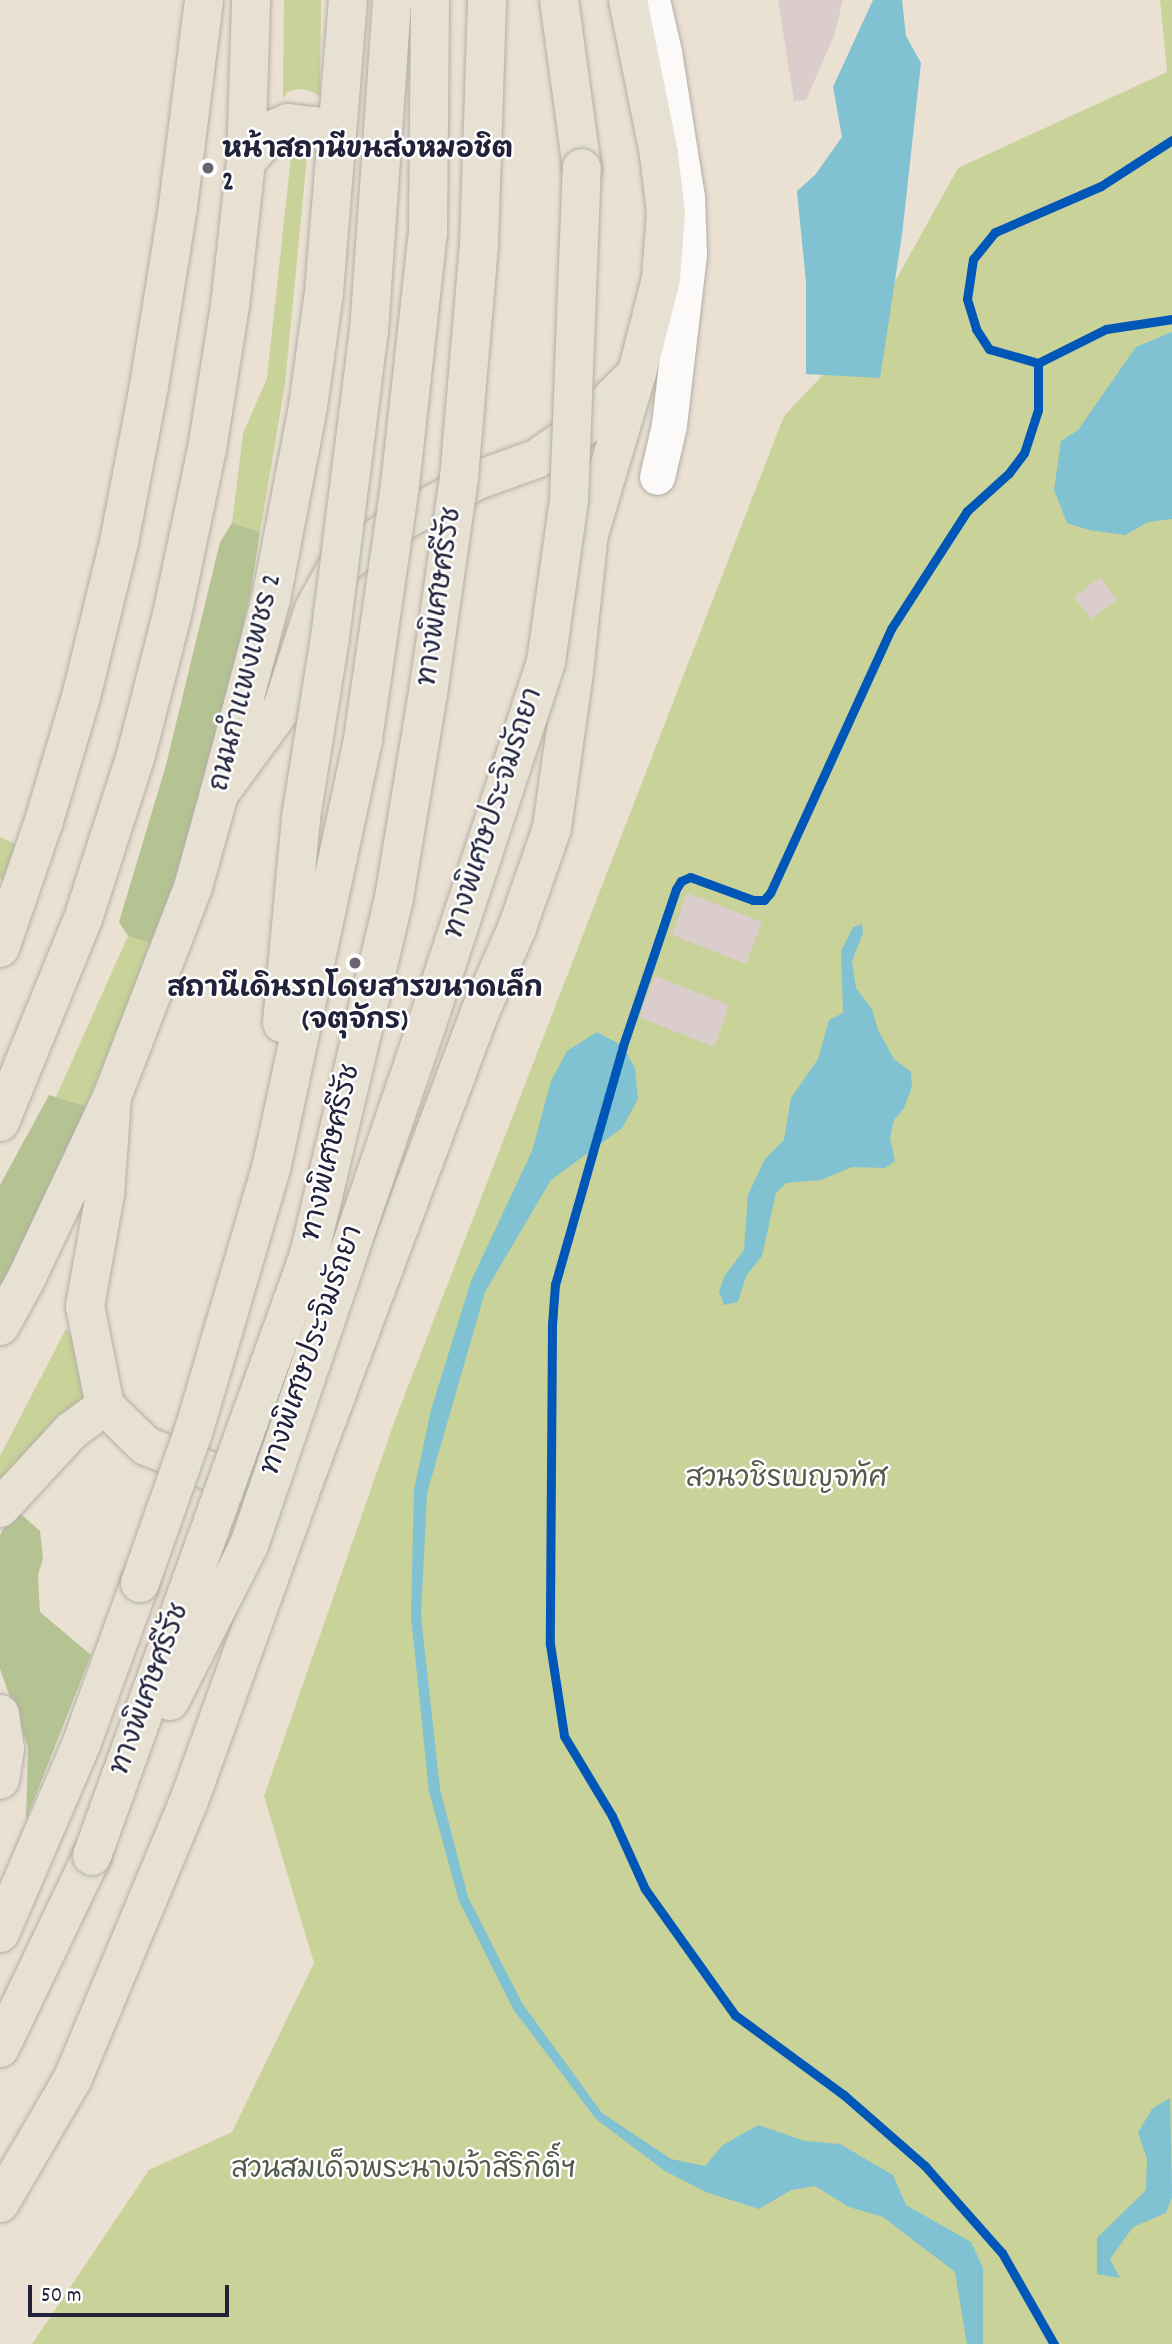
<!DOCTYPE html>
<meta charset="utf-8">
<style>
body{margin:0}
#map{position:relative;width:1172px;height:2344px;overflow:hidden;background:#eae1d3;font-family:Dekko,"Playpen Sans Thai",sans-serif}
div>[style]{position:absolute}
.green>*{inset:0;background:#c8d299}
.forest>*{inset:0;background:#b5c393}
.water>*{inset:0;background:#80c1d2}
.building>*{inset:0;background:#dacdcb}
.roads{filter:drop-shadow(0 0 2px #b4aea8) drop-shadow(0 0 2px #b4aea8)}
.minor>*{height:35px;margin:-17.5px;padding:0 17.5px;transform-origin:17.5px;border-radius:17.5px;background:#fcfaf8}
.major>*{height:38px;margin:-19px;padding:0 19px;transform-origin:19px;border-radius:19px;background:#e7e1d4}
.highway>*{height:38px;margin:-19px;padding:0 19px;transform-origin:19px;border-radius:19px;background:#e7e1d4}
.bridges{filter:drop-shadow(0 0 2px #b4aea8) drop-shadow(0 0 2px #b4aea8)}
.highway-bridge>*{height:38px;margin:-19px;padding:0 19px;transform-origin:19px;border-radius:19px;background:#e7e1d4}
.cycleway>*{height:9px;margin:-4.5px;padding:0 4.5px;transform-origin:4.5px;border-radius:4.5px;background:#0057b8}
.dots>*{width:19px;height:19px;translate:-50% -50%;box-sizing:border-box;border:4px solid #fff;border-radius:50%}
span{translate:-50% -50%;white-space:nowrap;text-align:center;line-height:1.15;-webkit-text-stroke:5px #fff;paint-order:stroke}
.poi-label{font-size:28px;color:#22223b;font-weight:700}
.left{translate:0 -50%;text-align:left}
.street-label{font-size:28px;color:#22223b}
.park-label{font-size:28px;color:#535b4b}
.scale{position:absolute;left:28px;top:2285px;width:201px;height:32px;box-sizing:border-box;border:4px solid #22223b;border-top:0;padding-left:9px;font-size:21px;line-height:24px;white-space:nowrap;color:#22223b;-webkit-text-stroke:5px #fff;paint-order:stroke}
</style>
<div id="map">
<div class="green">
<div style="clip-path:polygon(284px 0,321px 0,320px 96px,308px 90px,297px 89px,287px 92px,283px 99px)"></div>
<div style="clip-path:polygon(1160px 0,1172px 0,1172px 2344px,32px 2344px,149px 2170px,232px 2132px,314px 1963px,264px 1796px,395px 1420px,784px 416px,872px 323px,958px 168px,1167px 72px)"></div>
<div style="clip-path:polygon(309px 136px,285px 384px,260px 532px,232px 523px,243px 434px,267px 378px,293px 138px)"></div>
<div style="clip-path:polygon(0 837px,26px 849px,10px 883px,0 879px)"></div>
<div style="clip-path:polygon(128px 936px,154px 944px,86px 1106px,56px 1097px)"></div>
<div style="clip-path:polygon(66px 1329px,78px 1342px,85px 1399px,0 1483px,0 1456px)"></div>
</div>
<div class="forest">
<div style="clip-path:polygon(232px 523px,260px 532px,251px 590px,223px 720px,186px 851px,154px 944px,128px 936px,119px 922px,166px 765px,220px 542px)"></div>
<div style="clip-path:polygon(49px 1095px,86px 1106px,20px 1255px,0 1291px,0 1185px)"></div>
<div style="clip-path:polygon(15px 1509px,40px 1531px,43px 1559px,38px 1575px,40px 1612px,91px 1655px,26px 1820px,28px 1747px,0 1669px,0 1535px)"></div>
</div>
<div class="water">
<div style="clip-path:polygon(873px 0,902px 0,906px 36px,921px 63px,902px 235px,880px 378px,806px 374px,806px 283px,797px 191px,815px 175px,842px 137px,833px 87px)"></div>
<div style="clip-path:polygon(1172px 332px,1172px 519px,1148px 522px,1125px 535px,1089px 530px,1067px 523px,1054px 490px,1061px 441px,1078px 430px,1136px 347px)"></div>
<div style="clip-path:polygon(862px 924px,863px 933px,852px 961px,856px 988px,872px 1009px,878px 1030px,894px 1059px,911px 1072px,912px 1087px,904px 1108px,894px 1120px,890px 1138px,895px 1161px,885px 1168px,852px 1167px,821px 1180px,786px 1183px,776px 1193px,762px 1256px,746px 1276px,738px 1302px,724px 1305px,719px 1291px,725px 1275px,744px 1250px,748px 1195px,765px 1159px,784px 1140px,791px 1098px,818px 1059px,829px 1020px,843px 1013px,841px 951px,853px 927px)"></div>
<div style="clip-path:polygon(597px 1032px,623px 1046px,635px 1068px,638px 1099px,622px 1128px,551px 1180px,485px 1292px,427px 1493px,421px 1616px,440px 1789px,468px 1897px,522px 2003px,602px 2113px,671px 2159px,705px 2166px,723px 2145px,758px 2125px,805px 2141px,840px 2144px,893px 2175px,906px 2205px,971px 2242px,983px 2268px,983px 2344px,967px 2344px,955px 2272px,883px 2217px,849px 2207px,815px 2186px,791px 2190px,759px 2209px,706px 2192px,665px 2171px,596px 2119px,513px 2009px,459px 1901px,429px 1792px,411px 1616px,414px 1490px,431px 1410px,471px 1281px,532px 1151px,551px 1081px,567px 1051px)"></div>
<div style="clip-path:polygon(1170px 2098px,1172px 2197px,1166px 2213px,1133px 2227px,1110px 2259px,1120px 2278px,1097px 2274px,1097px 2238px,1146px 2190px,1147px 2159px,1138px 2132px,1153px 2108px)"></div>
</div>
<div class="building">
<div style="clip-path:polygon(778px 0,843px 0,834px 36px,806px 100px,794px 101px)"></div>
<div style="clip-path:polygon(1100px 577px,1117px 600px,1091px 619px,1074px 597px)"></div>
<div style="clip-path:polygon(687px 893px,762px 922px,746px 964px,672px 935px)"></div>
<div style="clip-path:polygon(655px 976px,729px 1005px,714px 1047px,639px 1017px)"></div>
</div>
<div class="roads">
<div class="minor">
<div style="left:652px;top:0;width:53px;rotate:77deg"></div>
<div style="left:664px;top:52px;width:147px;rotate:81deg"></div>
<div style="left:687px;top:197px;width:57px;rotate:88deg"></div>
<div style="left:689px;top:254px;width:172px;rotate:96.7deg"></div>
<div style="left:669px;top:425px;width:53px;rotate:103deg"></div>
</div>
<div class="major">
<div style="left:246px;top:162px;width:43px;rotate:-49.7deg"></div>
<div style="left:274px;top:129px;width:15px;rotate:-23deg"></div>
<div style="left:288px;top:123px;width:26px;rotate:7deg"></div>
<div style="left:314px;top:126px;width:26px;rotate:31deg"></div>
<div style="left:0;top:1122px;width:219px;rotate:-67.8deg"></div>
<div style="left:83px;top:919px;width:172px;rotate:-72.1deg"></div>
<div style="left:136px;top:755px;width:145px;rotate:-75.6deg"></div>
<div style="left:172px;top:615px;width:170px;rotate:-78.1deg"></div>
<div style="left:207px;top:449px;width:145px;rotate:-80.9deg"></div>
<div style="left:230px;top:306px;width:145px;rotate:-83.7deg"></div>
<div style="left:246px;top:162px;width:162px;rotate:-88.2deg"></div>
<div style="left:0;top:1326px;width:54px;rotate:-61deg"></div>
<div style="left:26px;top:1279px;width:201px;rotate:-64.7deg"></div>
<div style="left:112px;top:1097px;width:225px;rotate:-68.9deg"></div>
<div style="left:193px;top:887px;width:97px;rotate:-74.4deg"></div>
<div style="left:219px;top:794px;width:202px;rotate:-75.1deg"></div>
<div style="left:271px;top:599px;width:196px;rotate:-79.1deg"></div>
<div style="left:308px;top:407px;width:116px;rotate:-82.1deg"></div>
<div style="left:324px;top:292px;width:293px;rotate:-85.3deg"></div>
</div>
<div class="highway">
<div style="left:559px;top:0;width:170px;rotate:82.2deg"></div>
<div style="left:219px;top:794px;width:107px;rotate:-53.8deg"></div>
<div style="left:282px;top:708px;width:104px;rotate:-72.1deg"></div>
<div style="left:314px;top:609px;width:43px;rotate:-61.1deg"></div>
<div style="left:335px;top:571px;width:70px;rotate:-38deg"></div>
<div style="left:390px;top:528px;width:97px;rotate:-28.9deg"></div>
<div style="left:475px;top:481px;width:65px;rotate:-19.8deg"></div>
<div style="left:536px;top:459px;width:57px;rotate:-34.2deg"></div>
<div style="left:583px;top:427px;width:76px;rotate:-45deg"></div>
<div style="left:637px;top:373px;width:97px;rotate:-75.7deg"></div>
<div style="left:661px;top:279px;width:66px;rotate:-85.7deg"></div>
<div style="left:666px;top:213px;width:59px;rotate:-96.8deg"></div>
<div style="left:659px;top:154px;width:157px;rotate:-101.4deg"></div>
<div style="left:0;top:948px;width:134px;rotate:-70.9deg"></div>
<div style="left:44px;top:821px;width:129px;rotate:-73.4deg"></div>
<div style="left:81px;top:697px;width:160px;rotate:-76.2deg"></div>
<div style="left:119px;top:542px;width:159px;rotate:-79.1deg"></div>
<div style="left:149px;top:386px;width:182px;rotate:-80.8deg"></div>
<div style="left:178px;top:206px;width:208px;rotate:-82.8deg"></div>
<div style="left:112px;top:1097px;width:97px;rotate:94.1deg"></div>
<div style="left:105px;top:1194px;width:114px;rotate:100.1deg"></div>
<div style="left:85px;top:1306px;width:102px;rotate:78.7deg"></div>
<div style="left:105px;top:1406px;width:57px;rotate:44.3deg"></div>
<div style="left:146px;top:1446px;width:123px;rotate:21.4deg"></div>
<div style="left:261px;top:1491px;width:39px;rotate:1deg"></div>
<div style="left:0;top:1508px;width:105px;rotate:-47.3deg"></div>
<div style="left:71px;top:1431px;width:42px;rotate:-36.3deg"></div>
<div style="left:0;top:1714px;width:35px;rotate:82deg"></div>
<div style="left:5px;top:1749px;width:31px;rotate:99deg"></div>
<div style="left:0;top:1933px;width:205px;rotate:-66.7deg"></div>
<div style="left:81px;top:1745px;width:172px;rotate:-70deg"></div>
<div style="left:0;top:2048px;width:213px;rotate:-64.4deg"></div>
<div style="left:0;top:2203px;width:145px;rotate:-59.7deg"></div>
<div style="left:73px;top:2078px;width:300px;rotate:-67.3deg"></div>
<div style="left:189px;top:1801px;width:328px;rotate:-70.2deg"></div>
<div style="left:300px;top:1492px;width:513px;rotate:-69.44deg"></div>
<div style="left:480px;top:1012px;width:92px;rotate:-66.2deg"></div>
<div style="left:517px;top:928px;width:106px;rotate:-70.7deg"></div>
<div style="left:552px;top:828px;width:159px;rotate:-82deg"></div>
<div style="left:574px;top:671px;width:138px;rotate:-83.8deg"></div>
<div style="left:589px;top:534px;width:168px;rotate:-73.4deg"></div>
</div>
</div>
<div class="bridges">
<div class="highway-bridge">
<div style="left:282px;top:1023px;width:207px;rotate:-84.7deg"></div>
<div style="left:301px;top:817px;width:181px;rotate:-80.8deg"></div>
<div style="left:330px;top:638px;width:309px;rotate:-82.8deg"></div>
<div style="left:369px;top:331px;width:332px;rotate:-86deg"></div>
<div style="left:140px;top:1583px;width:162px;rotate:-70.6deg"></div>
<div style="left:194px;top:1430px;width:272px;rotate:-73.6deg"></div>
<div style="left:271px;top:1169px;width:440px;rotate:-77.9deg"></div>
<div style="left:363px;top:739px;width:257px;rotate:-81.7deg"></div>
<div style="left:400px;top:485px;width:255px;rotate:-83.7deg"></div>
<div style="left:428px;top:232px;width:232px;rotate:-89.5deg"></div>
<div style="left:170px;top:1701px;width:175px;rotate:-63.1deg"></div>
<div style="left:249px;top:1545px;width:551px;rotate:-71.14deg"></div>
<div style="left:427px;top:1024px;width:381px;rotate:-71.8deg"></div>
<div style="left:546px;top:662px;width:164px;rotate:-81.9deg"></div>
<div style="left:569px;top:500px;width:332px;rotate:-87.8deg"></div>
<div style="left:92px;top:1856px;width:639px;rotate:-70.15deg"></div>
<div style="left:309px;top:1255px;width:367px;rotate:-76.6deg"></div>
<div style="left:394px;top:898px;width:208px;rotate:-80.6deg"></div>
<div style="left:428px;top:693px;width:217px;rotate:-81.8deg"></div>
<div style="left:459px;top:478px;width:235px;rotate:-85.1deg"></div>
<div style="left:479px;top:244px;width:244px;rotate:-88.1deg"></div>
</div>
</div>
<div class="cycleway">
<div style="left:1172px;top:140px;width:85px;rotate:147.1deg"></div>
<div style="left:1101px;top:186px;width:116px;rotate:156.5deg"></div>
<div style="left:995px;top:232px;width:35px;rotate:129deg"></div>
<div style="left:973px;top:259px;width:40px;rotate:98.5deg"></div>
<div style="left:967px;top:299px;width:31px;rotate:73deg"></div>
<div style="left:976px;top:329px;width:24px;rotate:57deg"></div>
<div style="left:989px;top:349px;width:51px;rotate:15.9deg"></div>
<div style="left:1038px;top:363px;width:76px;rotate:-26.6deg"></div>
<div style="left:1106px;top:329px;width:67px;rotate:-8.6deg"></div>
<div style="left:1038px;top:363px;width:47px;rotate:90deg"></div>
<div style="left:1038px;top:410px;width:45px;rotate:108deg"></div>
<div style="left:1024px;top:453px;width:25px;rotate:127deg"></div>
<div style="left:1009px;top:473px;width:57px;rotate:137.9deg"></div>
<div style="left:967px;top:511px;width:140px;rotate:122.8deg"></div>
<div style="left:891px;top:629px;width:290px;rotate:114.6deg"></div>
<div style="left:770px;top:893px;width:9px;rotate:131deg"></div>
<div style="left:764px;top:900px;width:11px;rotate:180deg"></div>
<div style="left:753px;top:900px;width:67px;rotate:-159.9deg"></div>
<div style="left:690px;top:877px;width:10px;rotate:156deg"></div>
<div style="left:681px;top:881px;width:9px;rotate:122deg"></div>
<div style="left:676px;top:889px;width:166px;rotate:108.7deg"></div>
<div style="left:623px;top:1046px;width:248px;rotate:105.9deg"></div>
<div style="left:555px;top:1284px;width:41px;rotate:94.2deg"></div>
<div style="left:552px;top:1325px;width:319px;rotate:90.4deg"></div>
<div style="left:550px;top:1644px;width:93px;rotate:81.3deg"></div>
<div style="left:564px;top:1736px;width:93px;rotate:59deg"></div>
<div style="left:612px;top:1816px;width:80px;rotate:65.7deg"></div>
<div style="left:645px;top:1889px;width:155px;rotate:54.5deg"></div>
<div style="left:735px;top:2015px;width:135px;rotate:36.3deg"></div>
<div style="left:844px;top:2095px;width:108px;rotate:41.2deg"></div>
<div style="left:925px;top:2166px;width:116px;rotate:48.5deg"></div>
<div style="left:1002px;top:2253px;width:105px;rotate:60.3deg"></div>
</div>
<div class="dots">
<div style="left:208px;top:168px;background:#686570"></div>
<div style="left:355px;top:963px;background:#686570"></div>
</div>
<div class="poi-label">
<span class="left" style="left:222px;top:168px">หน้าสถานีขนส่งหมอชิต<br>2</span>
<span style="left:355px;top:1007px">สถานีเดินรถโดยสารขนาดเล็ก<br>(จตุจักร)</span>
</div>
<div class="street-label">
<span style="left:442px;top:597px;rotate:-82deg">ทางพิเศษศรีรัช</span>
<span style="left:248px;top:683px;rotate:-76deg">ถนนกำแพงเพชร 2</span>
<span style="left:496px;top:814px;rotate:-72deg">ทางพิเศษประจิมรัถยา</span>
<span style="left:333px;top:1153px;rotate:-77deg">ทางพิเศษศรีรัช</span>
<span style="left:314px;top:1351px;rotate:-71deg">ทางพิเศษประจิมรัถยา</span>
<span style="left:152px;top:1690px;rotate:-70deg">ทางพิเศษศรีรัช</span>
</div>
<div class="park-label">
<span style="left:786px;top:1481px">สวนวชิรเบญจทัศ</span>
<span style="left:404px;top:2172px">สวนสมเด็จพระนางเจ้าสิริกิติ์ฯ</span>
</div>
<div class="scale">50 m</div>
</div>
